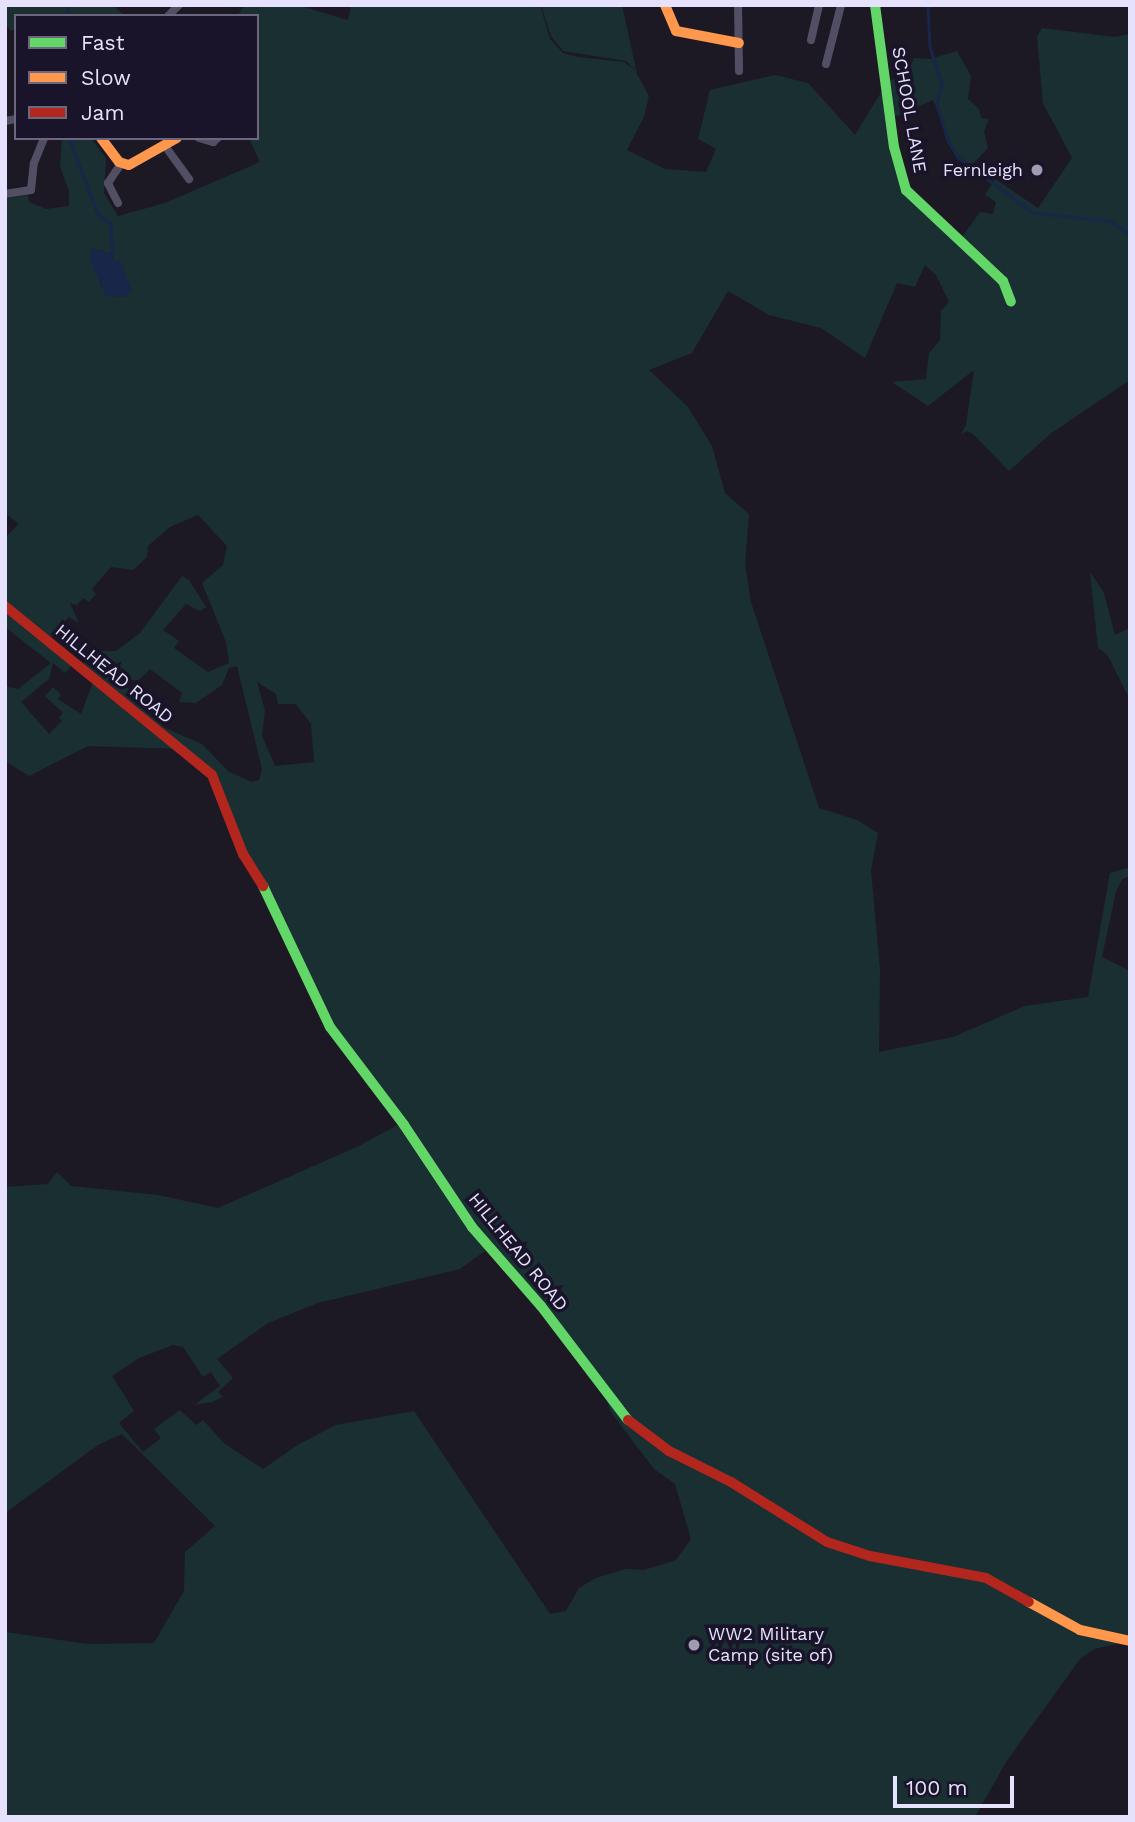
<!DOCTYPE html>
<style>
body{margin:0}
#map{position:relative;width:1135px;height:1822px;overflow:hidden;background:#1c1925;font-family:"Work Sans",sans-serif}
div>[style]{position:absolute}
.green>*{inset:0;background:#192f32}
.water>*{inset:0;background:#172649}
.stream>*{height:2.5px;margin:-1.25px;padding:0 1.25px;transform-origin:1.25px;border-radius:1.25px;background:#172649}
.street>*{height:8px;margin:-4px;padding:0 4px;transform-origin:4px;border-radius:4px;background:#524f65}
.fast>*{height:10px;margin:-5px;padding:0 5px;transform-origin:5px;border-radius:5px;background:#63d668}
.slow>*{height:10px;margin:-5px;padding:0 5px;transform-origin:5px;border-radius:5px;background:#ff974d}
.jam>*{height:10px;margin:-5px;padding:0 5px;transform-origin:5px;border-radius:5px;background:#b3261e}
.dots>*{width:19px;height:19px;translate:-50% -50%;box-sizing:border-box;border:4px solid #1a142a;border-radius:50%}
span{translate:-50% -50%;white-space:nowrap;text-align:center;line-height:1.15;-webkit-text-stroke:7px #1a142a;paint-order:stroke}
.street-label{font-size:18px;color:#e6e1fc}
.poi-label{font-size:18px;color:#e6e1fc}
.right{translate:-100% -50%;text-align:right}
.left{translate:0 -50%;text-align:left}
.frame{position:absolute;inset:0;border:7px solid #e6e1fc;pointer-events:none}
.legend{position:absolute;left:14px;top:14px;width:245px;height:126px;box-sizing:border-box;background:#1a142a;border:2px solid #6c667e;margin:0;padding:9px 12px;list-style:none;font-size:21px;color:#e6e1fc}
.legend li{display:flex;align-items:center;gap:14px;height:35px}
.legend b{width:35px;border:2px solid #6c667e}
.scale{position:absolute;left:893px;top:1776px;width:121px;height:32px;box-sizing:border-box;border:4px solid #e6e1fc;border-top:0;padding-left:9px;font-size:21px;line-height:24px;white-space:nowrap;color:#e6e1fc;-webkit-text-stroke:5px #1a142a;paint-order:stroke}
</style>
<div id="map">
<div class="green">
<div style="clip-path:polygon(5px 5px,112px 5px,125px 16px,16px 16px,16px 29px,11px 31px,6px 24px)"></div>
<div style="clip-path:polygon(evenodd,245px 5px,297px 5px,348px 20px,351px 5px,540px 5px,550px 39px,563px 53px,578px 57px,624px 62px,636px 71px,626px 61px,563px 51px,551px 36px,541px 5px,622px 5px,637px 74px,649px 96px,644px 117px,627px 150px,665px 169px,706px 172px,716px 149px,698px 139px,710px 90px,775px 75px,808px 83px,855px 135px,883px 89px,892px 147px,919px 209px,957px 244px,980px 212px,993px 214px,996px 202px,985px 195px,995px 179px,1038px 208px,1072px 158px,1043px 103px,1037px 37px,1042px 28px,1115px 37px,1130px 34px,1130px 380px,1050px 434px,1009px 471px,974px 435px,967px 431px,961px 434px,966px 425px,974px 370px,928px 406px,892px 382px,926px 379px,929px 353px,940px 340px,941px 311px,949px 302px,936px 275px,925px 265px,915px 287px,897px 283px,865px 358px,821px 328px,769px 315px,728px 291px,692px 353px,649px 370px,688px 407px,712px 446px,725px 493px,749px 514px,745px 564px,751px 602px,819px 808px,857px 820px,878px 833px,871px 870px,880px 969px,879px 1052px,953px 1037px,1025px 1006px,1088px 997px,1110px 873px,1130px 867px,1130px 876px,1122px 879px,1116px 892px,1102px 957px,1130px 971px,1130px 1641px,1094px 1649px,1080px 1659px,1006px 1762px,975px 1817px,5px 1817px,5px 1632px,88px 1644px,154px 1643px,184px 1591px,185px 1552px,215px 1526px,122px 1434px,98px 1445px,5px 1513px,5px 1187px,48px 1184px,57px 1172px,71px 1186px,158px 1195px,218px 1208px,359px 1146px,401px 1123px,335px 1033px,277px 907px,251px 867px,221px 789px,183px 749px,88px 746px,29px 776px,5px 761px,5px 686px,18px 689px,51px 663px,5px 627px,5px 538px,19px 524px,5px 513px,5px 199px,28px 195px,29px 202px,46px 209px,69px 206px,69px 191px,60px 166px,62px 138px,91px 138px,106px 158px,104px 193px,118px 216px,165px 203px,260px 162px,249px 138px,257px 138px,257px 16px,237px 16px,245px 5px,91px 249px,114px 254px,112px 259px,122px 266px,128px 286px,124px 297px,115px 296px,101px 286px,91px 249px,245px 5px,198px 515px,227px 546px,223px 565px,202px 583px,226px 642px,229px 663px,208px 672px,174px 648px,179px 641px,163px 630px,186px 604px,200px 611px,206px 607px,189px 580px,182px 576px,140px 633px,116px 651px,96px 651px,79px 668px,94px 680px,81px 714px,58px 699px,61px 695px,53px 687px,45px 696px,63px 713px,59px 718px,62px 721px,49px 734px,21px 702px,49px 679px,53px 663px,65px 673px,73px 664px,47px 642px,69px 617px,79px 623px,70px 603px,77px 605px,83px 598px,89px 602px,96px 594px,92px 589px,111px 567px,133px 570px,147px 557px,148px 546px,170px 527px,198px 515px,245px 5px,237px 666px,262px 769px,259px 780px,252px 782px,229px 772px,202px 744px,165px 728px,140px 707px,126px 685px,126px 679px,138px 681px,150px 669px,182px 693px,179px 702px,196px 703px,222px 685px,229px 668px,237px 666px,245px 5px,257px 682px,276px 694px,278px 704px,296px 704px,311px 724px,314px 762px,275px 766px,262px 736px,265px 711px,257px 682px,245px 5px,489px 1248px,605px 1393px,610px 1411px,654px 1469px,675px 1484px,691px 1539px,676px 1560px,644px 1570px,625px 1569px,596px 1578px,579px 1588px,566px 1611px,550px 1614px,414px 1411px,336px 1425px,299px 1444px,263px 1469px,225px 1444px,203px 1420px,196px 1425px,180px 1410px,154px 1429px,161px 1438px,143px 1452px,119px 1423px,134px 1411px,112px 1376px,139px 1358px,173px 1345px,183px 1347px,203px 1377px,211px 1372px,220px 1386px,194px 1405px,212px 1402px,223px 1397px,218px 1392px,233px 1378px,217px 1359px,268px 1323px,318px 1303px,460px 1269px,489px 1248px)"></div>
<div style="clip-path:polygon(957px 51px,971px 76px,968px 99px,979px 109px,981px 118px,989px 119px,984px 132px,988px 148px,971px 166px,952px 150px,933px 100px,892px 118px,887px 83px,909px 69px,914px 58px,930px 59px)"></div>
<div style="clip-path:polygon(1090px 572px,1104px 593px,1115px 635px,1130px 628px,1130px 700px,1107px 654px,1098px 648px)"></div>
</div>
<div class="water">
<div style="clip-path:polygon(91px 249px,114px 254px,112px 259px,121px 263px,132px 291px,124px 297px,106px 296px,90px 259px)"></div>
</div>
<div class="stream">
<div style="left:928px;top:5px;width:42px;rotate:87.3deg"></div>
<div style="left:930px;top:47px;width:39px;rotate:72deg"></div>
<div style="left:942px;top:84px;width:21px;rotate:104deg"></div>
<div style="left:937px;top:104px;width:39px;rotate:73deg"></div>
<div style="left:948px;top:141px;width:19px;rotate:58deg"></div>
<div style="left:958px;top:157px;width:92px;rotate:36.6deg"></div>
<div style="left:1032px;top:212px;width:79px;rotate:6.6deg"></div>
<div style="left:1110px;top:221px;width:24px;rotate:33deg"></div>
<div style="left:67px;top:16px;width:11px;rotate:-85deg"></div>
<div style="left:69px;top:138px;width:81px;rotate:69.1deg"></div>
<div style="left:99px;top:215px;width:15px;rotate:37deg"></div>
<div style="left:111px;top:224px;width:30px;rotate:88deg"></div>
</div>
<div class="street">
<div style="left:738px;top:5px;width:66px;rotate:89.1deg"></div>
<div style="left:168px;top:16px;width:16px;rotate:-45deg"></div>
<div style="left:811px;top:40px;width:36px;rotate:-77deg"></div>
<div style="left:826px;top:64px;width:61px;rotate:-75.7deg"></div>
<div style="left:5px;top:121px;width:11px;rotate:-10deg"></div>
<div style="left:199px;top:138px;width:15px;rotate:16deg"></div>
<div style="left:213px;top:142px;width:6px;rotate:-39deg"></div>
<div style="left:165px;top:146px;width:41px;rotate:54deg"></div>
<div style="left:5px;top:194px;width:26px;rotate:-9deg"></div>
<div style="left:31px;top:190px;width:27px;rotate:-84deg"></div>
<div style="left:34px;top:163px;width:27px;rotate:-68deg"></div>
<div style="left:118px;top:203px;width:22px;rotate:-117deg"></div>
<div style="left:108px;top:183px;width:23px;rotate:-56deg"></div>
</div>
<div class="fast">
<div style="left:875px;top:5px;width:143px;rotate:82.4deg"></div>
<div style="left:894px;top:147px;width:45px;rotate:74.4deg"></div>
<div style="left:906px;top:190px;width:133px;rotate:43.2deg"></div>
<div style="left:1003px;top:281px;width:22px;rotate:69deg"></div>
<div style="left:263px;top:886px;width:156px;rotate:64.6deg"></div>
<div style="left:330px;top:1027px;width:123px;rotate:52.9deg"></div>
<div style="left:404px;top:1125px;width:123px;rotate:56.3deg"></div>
<div style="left:472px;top:1227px;width:105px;rotate:48.9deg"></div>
<div style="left:541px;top:1306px;width:143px;rotate:52.7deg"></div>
</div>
<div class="slow">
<div style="left:665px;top:5px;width:28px;rotate:67deg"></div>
<div style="left:676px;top:31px;width:64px;rotate:10.8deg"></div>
<div style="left:101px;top:138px;width:30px;rotate:53deg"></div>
<div style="left:119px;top:162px;width:10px;rotate:17deg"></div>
<div style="left:129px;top:165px;width:55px;rotate:-29.4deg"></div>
<div style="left:1029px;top:1602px;width:58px;rotate:28.8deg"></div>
<div style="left:1080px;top:1630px;width:51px;rotate:12.4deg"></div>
</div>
<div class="jam">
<div style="left:5px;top:606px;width:267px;rotate:39.2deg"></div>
<div style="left:212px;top:775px;width:85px;rotate:68.6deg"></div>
<div style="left:243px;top:854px;width:38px;rotate:58deg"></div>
<div style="left:628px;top:1420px;width:51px;rotate:37.1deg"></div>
<div style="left:669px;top:1451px;width:69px;rotate:26.6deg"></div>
<div style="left:731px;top:1482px;width:113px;rotate:32deg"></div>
<div style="left:827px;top:1542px;width:45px;rotate:18deg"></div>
<div style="left:870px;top:1556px;width:118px;rotate:10.7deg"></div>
<div style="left:986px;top:1578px;width:49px;rotate:29.2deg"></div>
</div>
<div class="dots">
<div style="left:1037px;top:170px;background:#9f9bb1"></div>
<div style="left:694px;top:1645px;background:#9f9bb1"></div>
</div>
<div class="street-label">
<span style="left:909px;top:110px;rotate:80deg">SCHOOL LANE</span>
<span style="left:114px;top:674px;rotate:39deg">HILLHEAD ROAD</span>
<span style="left:518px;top:1252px;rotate:51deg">HILLHEAD ROAD</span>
</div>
<div class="poi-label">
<span class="right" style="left:1023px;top:170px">Fernleigh</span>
<span class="left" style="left:708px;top:1645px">WW2 Military<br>Camp (site of)</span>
</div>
<div class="frame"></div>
<ul class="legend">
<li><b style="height:9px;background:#63d668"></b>Fast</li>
<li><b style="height:9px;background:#ff974d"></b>Slow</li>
<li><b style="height:9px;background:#b3261e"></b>Jam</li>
</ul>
<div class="scale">100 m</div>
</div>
